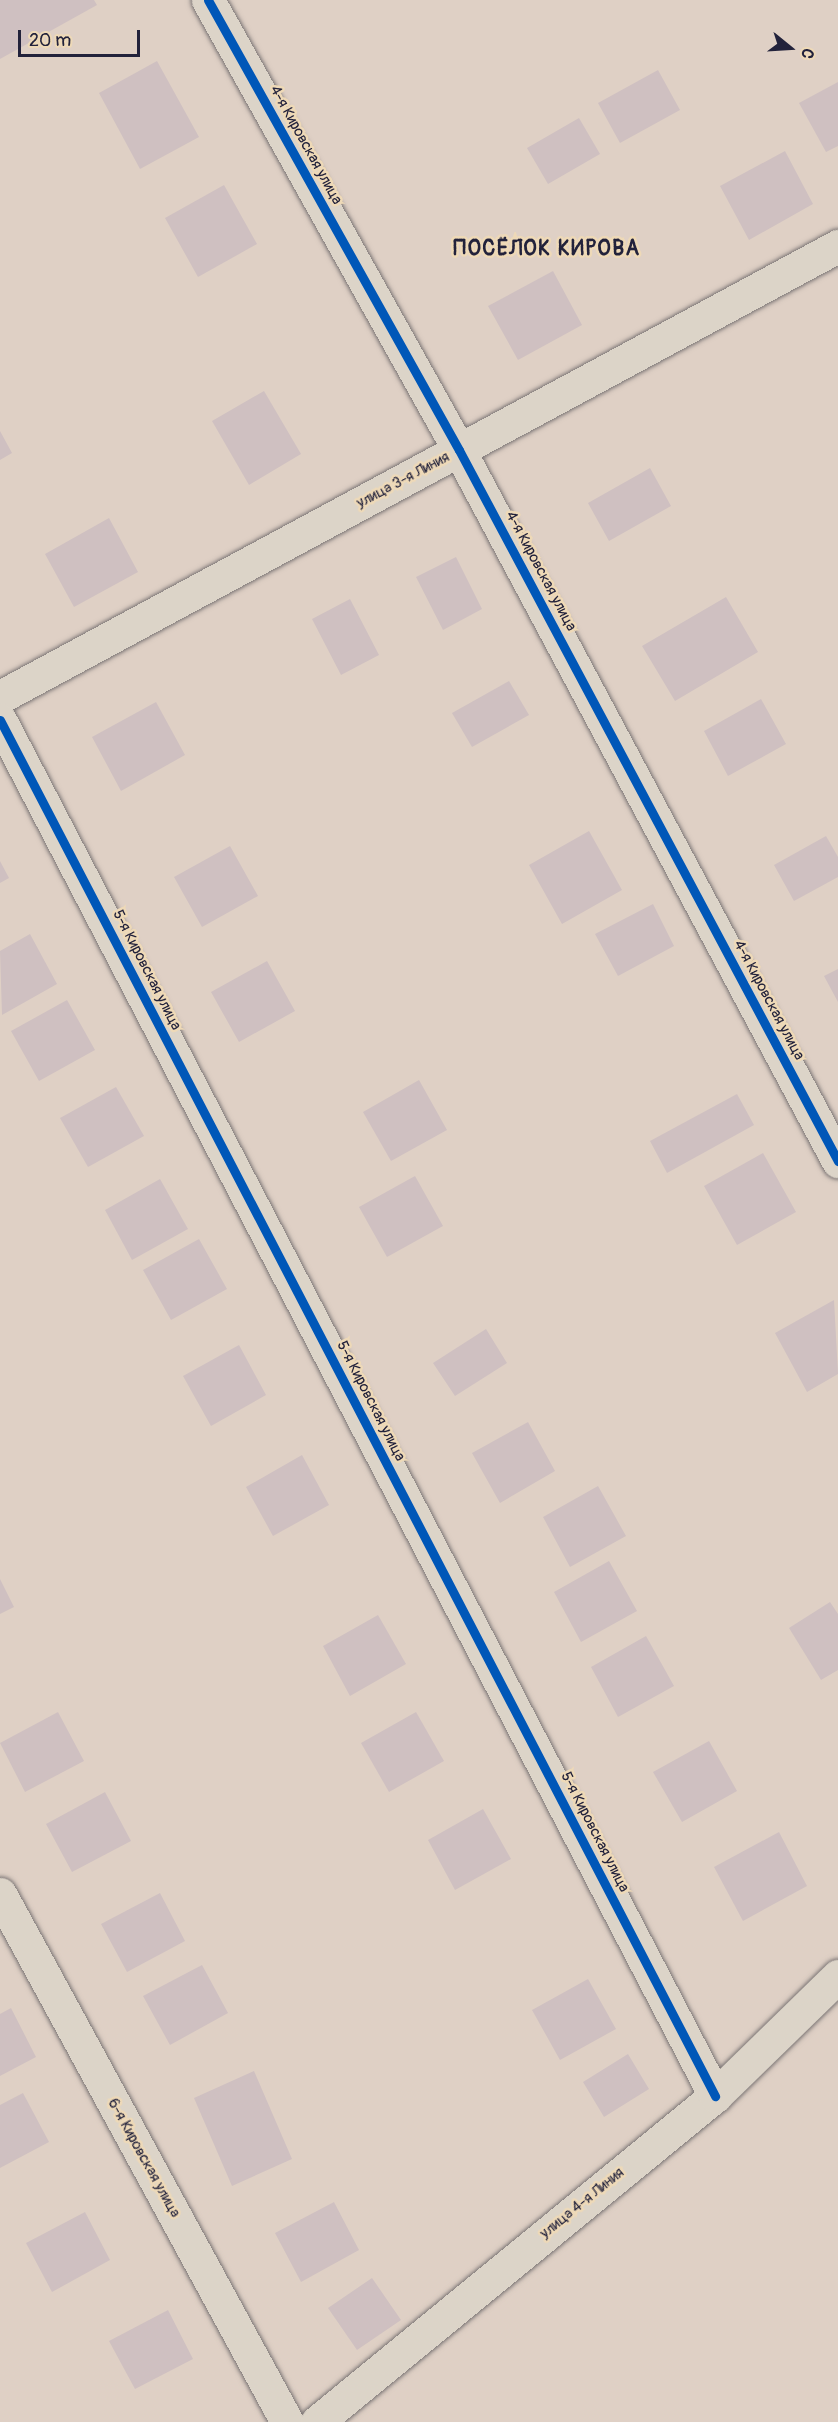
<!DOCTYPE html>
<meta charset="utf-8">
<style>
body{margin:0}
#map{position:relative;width:838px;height:2422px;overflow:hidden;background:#dfd0c5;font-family:Pangolin,sans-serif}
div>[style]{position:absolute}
.building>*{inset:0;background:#cfc0c1}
.roads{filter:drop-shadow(0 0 2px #7b7575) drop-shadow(0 0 2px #7b7575)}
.minor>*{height:33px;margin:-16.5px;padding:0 16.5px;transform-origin:16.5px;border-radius:16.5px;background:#dcd4c8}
.cycleway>*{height:9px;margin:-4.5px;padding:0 4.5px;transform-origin:4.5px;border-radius:4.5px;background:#0057b8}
span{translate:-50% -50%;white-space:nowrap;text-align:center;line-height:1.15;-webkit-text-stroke:5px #eed9b7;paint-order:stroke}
.street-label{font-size:15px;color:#22223b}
.district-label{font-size:21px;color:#22223b;font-weight:700;letter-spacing:1.5px}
.north{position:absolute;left:760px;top:18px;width:60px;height:60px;-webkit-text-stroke:4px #eed9b7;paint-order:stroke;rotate:108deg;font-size:16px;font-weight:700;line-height:24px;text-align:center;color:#22223b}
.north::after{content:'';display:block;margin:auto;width:21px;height:27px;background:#22223b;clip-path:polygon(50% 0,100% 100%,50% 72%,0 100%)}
.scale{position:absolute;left:18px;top:30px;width:122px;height:27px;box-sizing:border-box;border:3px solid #22223b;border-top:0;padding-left:8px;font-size:18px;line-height:21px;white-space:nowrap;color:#22223b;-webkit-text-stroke:4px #eed9b7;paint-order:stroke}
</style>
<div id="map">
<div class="building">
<div style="clip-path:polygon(0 0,94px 0,97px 5px,0 59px)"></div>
<div style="clip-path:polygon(157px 61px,199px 137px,140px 169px,99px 93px)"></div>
<div style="clip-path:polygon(658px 70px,680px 110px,620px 143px,598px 103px)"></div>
<div style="clip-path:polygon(838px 82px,838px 146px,826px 152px,799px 103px)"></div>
<div style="clip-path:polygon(579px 118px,600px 154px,548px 184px,527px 148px)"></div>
<div style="clip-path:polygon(785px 151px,813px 204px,749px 240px,720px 186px)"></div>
<div style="clip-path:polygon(224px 185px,257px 244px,198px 277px,165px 218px)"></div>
<div style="clip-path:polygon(553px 271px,582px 325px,518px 360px,488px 306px)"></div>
<div style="clip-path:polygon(264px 391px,301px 454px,249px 485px,212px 421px)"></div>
<div style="clip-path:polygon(0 431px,12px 453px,0 460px)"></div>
<div style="clip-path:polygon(650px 468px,671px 506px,609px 541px,588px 503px)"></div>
<div style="clip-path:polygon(109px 518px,138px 572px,74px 607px,45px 554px)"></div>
<div style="clip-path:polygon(456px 557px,482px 609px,443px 630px,416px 577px)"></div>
<div style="clip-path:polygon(726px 597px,758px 652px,675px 701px,642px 646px)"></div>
<div style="clip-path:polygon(350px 599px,379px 655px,341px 675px,312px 619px)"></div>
<div style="clip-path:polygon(509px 681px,529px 715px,472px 747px,452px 713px)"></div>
<div style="clip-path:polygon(761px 699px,786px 744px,728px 776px,704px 731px)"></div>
<div style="clip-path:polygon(156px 702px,185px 755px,121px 791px,92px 737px)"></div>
<div style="clip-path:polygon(589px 831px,622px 890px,562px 924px,529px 865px)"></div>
<div style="clip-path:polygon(826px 836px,838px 857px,838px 877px,794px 901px,774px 865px)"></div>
<div style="clip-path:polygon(230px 846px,258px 896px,202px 927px,174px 877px)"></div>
<div style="clip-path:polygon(0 861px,9px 878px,0 883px)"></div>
<div style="clip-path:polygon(653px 904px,674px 946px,618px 976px,595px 934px)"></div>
<div style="clip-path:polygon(30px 934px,57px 984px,2px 1015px,0 951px)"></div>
<div style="clip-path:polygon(267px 961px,295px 1011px,239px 1042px,211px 992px)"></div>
<div style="clip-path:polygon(838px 969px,838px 1002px,824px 976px)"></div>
<div style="clip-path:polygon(67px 1000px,95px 1050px,39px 1081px,11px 1031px)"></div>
<div style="clip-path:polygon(419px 1080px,447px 1130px,391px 1161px,363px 1112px)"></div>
<div style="clip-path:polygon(116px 1087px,144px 1136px,88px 1167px,60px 1118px)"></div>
<div style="clip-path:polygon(737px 1094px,754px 1125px,667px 1173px,650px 1141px)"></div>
<div style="clip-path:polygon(763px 1153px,796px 1212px,737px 1245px,704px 1186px)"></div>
<div style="clip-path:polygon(415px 1176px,443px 1226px,387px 1257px,359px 1207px)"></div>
<div style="clip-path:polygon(160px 1179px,188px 1229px,132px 1260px,105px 1210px)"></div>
<div style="clip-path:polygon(199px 1239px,227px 1289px,171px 1320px,143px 1270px)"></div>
<div style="clip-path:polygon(834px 1300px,838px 1374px,807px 1392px,775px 1333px)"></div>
<div style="clip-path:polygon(486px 1329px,507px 1363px,455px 1396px,433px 1363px)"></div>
<div style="clip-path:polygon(239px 1345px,266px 1395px,211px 1426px,183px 1376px)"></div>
<div style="clip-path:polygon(528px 1422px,555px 1471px,500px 1503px,472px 1453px)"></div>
<div style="clip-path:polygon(302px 1455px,329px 1505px,273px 1536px,246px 1487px)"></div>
<div style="clip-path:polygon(598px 1486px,626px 1536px,570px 1567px,543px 1517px)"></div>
<div style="clip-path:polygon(609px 1561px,637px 1611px,581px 1642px,554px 1592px)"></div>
<div style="clip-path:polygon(0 1579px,14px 1607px,0 1614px)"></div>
<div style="clip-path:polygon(830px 1602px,838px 1614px,838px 1670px,821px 1680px,789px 1628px)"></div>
<div style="clip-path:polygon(378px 1615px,406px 1664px,350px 1696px,323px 1646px)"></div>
<div style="clip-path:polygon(646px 1636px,674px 1686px,618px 1717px,591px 1667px)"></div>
<div style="clip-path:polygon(58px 1712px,84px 1761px,25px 1792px,0 1743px)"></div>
<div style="clip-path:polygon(416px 1712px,444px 1761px,389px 1792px,361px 1743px)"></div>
<div style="clip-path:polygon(709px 1741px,737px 1791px,682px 1822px,653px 1772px)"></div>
<div style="clip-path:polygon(105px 1792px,131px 1841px,72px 1872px,46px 1824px)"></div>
<div style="clip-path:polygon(483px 1809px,511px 1859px,455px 1890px,428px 1840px)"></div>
<div style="clip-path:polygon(779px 1832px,807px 1886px,743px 1921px,714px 1867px)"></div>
<div style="clip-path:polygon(160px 1893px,185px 1941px,127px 1972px,101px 1924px)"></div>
<div style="clip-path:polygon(202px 1965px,228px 2013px,170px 2045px,143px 1996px)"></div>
<div style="clip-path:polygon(588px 1979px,616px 2029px,560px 2060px,532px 2010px)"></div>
<div style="clip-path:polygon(11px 2008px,36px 2057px,0 2076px,0 2014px)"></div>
<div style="clip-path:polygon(628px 2054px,649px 2089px,604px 2117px,583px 2082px)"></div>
<div style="clip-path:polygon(254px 2071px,292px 2159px,232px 2186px,194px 2098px)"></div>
<div style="clip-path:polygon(23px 2093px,49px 2142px,0 2168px,0 2105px)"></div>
<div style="clip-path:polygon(334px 2202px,359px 2250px,301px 2282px,275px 2233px)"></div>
<div style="clip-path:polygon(85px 2212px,110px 2260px,52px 2292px,26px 2243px)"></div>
<div style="clip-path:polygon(372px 2278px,401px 2320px,357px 2350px,328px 2308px)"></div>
<div style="clip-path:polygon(168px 2310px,193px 2359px,135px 2389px,109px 2341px)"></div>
</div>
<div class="roads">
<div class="minor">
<div style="left:208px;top:0;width:515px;rotate:60.85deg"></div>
<div style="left:459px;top:450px;width:806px;rotate:61.94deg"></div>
<div style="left:0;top:697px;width:952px;rotate:-28.29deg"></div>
<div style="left:0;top:720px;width:1551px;rotate:62.54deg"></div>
<div style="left:0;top:1894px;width:601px;rotate:61.47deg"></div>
<div style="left:317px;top:2422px;width:514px;rotate:-39.32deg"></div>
<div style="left:715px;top:2096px;width:172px;rotate:-44.3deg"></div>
</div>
</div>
<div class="cycleway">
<div style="left:208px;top:0;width:515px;rotate:60.85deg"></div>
<div style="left:459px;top:450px;width:806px;rotate:61.94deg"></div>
<div style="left:0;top:720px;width:1551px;rotate:62.54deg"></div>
</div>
<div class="street-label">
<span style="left:306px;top:145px;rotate:61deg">4-я Кировская улица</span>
<span style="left:403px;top:480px;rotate:-28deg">улица 3-я Линия</span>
<span style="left:541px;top:571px;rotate:62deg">4-я Кировская улица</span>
<span style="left:147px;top:970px;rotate:63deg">5-я Кировская улица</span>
<span style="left:769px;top:1000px;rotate:62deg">4-я Кировская улица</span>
<span style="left:371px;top:1401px;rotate:63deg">5-я Кировская улица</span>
<span style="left:595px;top:1832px;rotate:63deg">5-я Кировская улица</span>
<span style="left:144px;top:2158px;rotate:61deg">6-я Кировская улица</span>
<span style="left:582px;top:2203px;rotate:-39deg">улица 4-я Линия</span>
</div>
<div class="district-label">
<span style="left:547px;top:249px">ПОСЁЛОК КИРОВА</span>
</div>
<div class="north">С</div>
<div class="scale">20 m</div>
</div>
